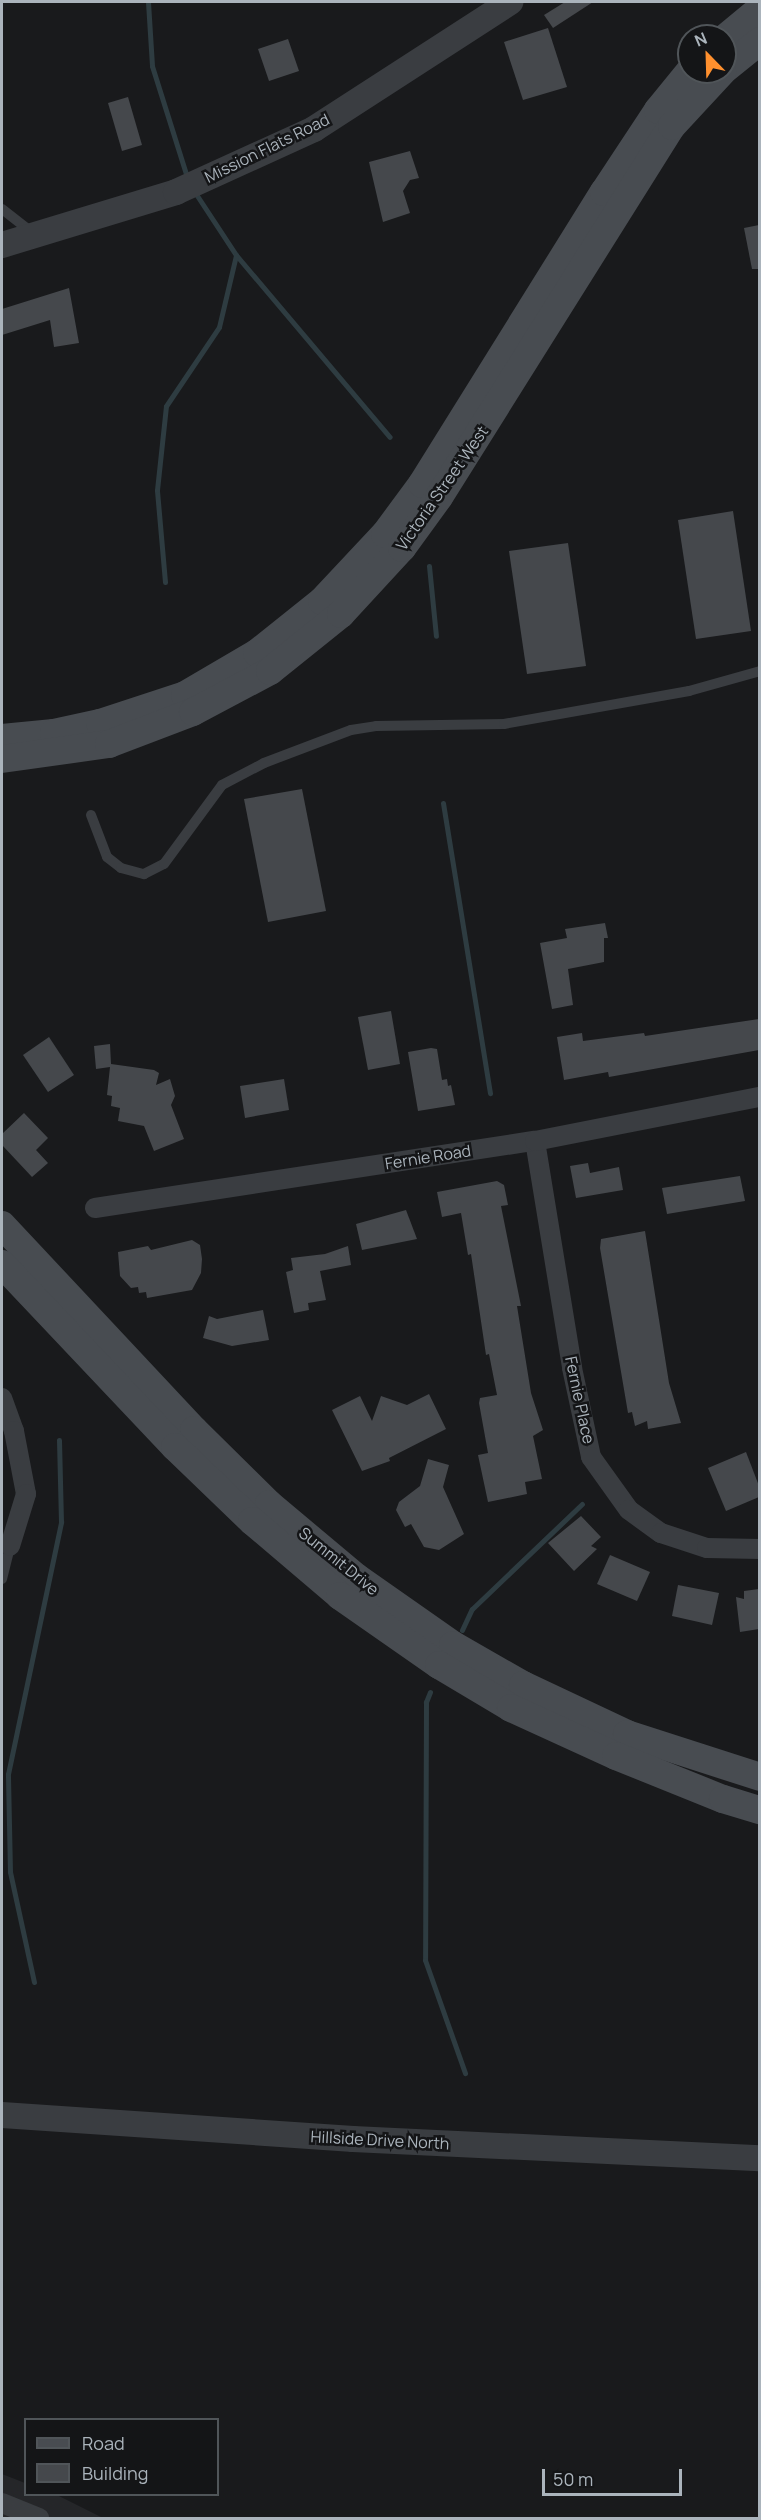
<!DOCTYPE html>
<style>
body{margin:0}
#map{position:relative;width:761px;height:2520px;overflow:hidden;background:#191a1c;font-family:Manrope,sans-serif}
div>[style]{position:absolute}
.built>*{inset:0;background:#252629}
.stream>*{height:5px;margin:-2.5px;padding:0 2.5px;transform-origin:2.5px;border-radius:2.5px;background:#2e3c41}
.building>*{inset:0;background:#45484c}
.service>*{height:10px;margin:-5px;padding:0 5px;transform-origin:5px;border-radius:5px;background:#3a3d41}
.minor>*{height:20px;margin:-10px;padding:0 10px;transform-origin:10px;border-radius:10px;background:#3a3d41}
.tertiary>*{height:26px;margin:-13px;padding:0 13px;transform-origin:13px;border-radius:13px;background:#3a3d41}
.secondary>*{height:28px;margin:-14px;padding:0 14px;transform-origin:14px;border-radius:14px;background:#484c51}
span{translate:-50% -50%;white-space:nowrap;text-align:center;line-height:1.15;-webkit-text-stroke:5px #141517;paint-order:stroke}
.street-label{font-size:16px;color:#abb4bc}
.frame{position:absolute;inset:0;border:3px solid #abb4bc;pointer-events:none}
.legend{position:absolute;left:24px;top:2418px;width:195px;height:78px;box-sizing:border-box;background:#141517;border:2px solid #505559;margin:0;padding:8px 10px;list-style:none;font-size:18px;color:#abb4bc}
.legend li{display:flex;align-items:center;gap:12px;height:30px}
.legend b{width:30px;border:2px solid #505559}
.north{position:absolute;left:677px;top:24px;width:60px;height:60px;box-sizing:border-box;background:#141517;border:2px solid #505559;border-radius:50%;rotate:337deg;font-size:16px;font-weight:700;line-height:24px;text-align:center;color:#abb4bc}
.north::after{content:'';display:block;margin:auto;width:21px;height:27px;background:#ff902e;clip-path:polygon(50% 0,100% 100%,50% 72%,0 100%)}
.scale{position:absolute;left:542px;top:2469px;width:140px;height:27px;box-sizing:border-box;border:3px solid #abb4bc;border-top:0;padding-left:8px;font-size:18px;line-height:21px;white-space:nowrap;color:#abb4bc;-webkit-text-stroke:4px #141517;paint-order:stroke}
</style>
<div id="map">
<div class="built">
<div style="clip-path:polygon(2px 2474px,25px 2483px,26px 2494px,57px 2495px,103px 2518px,2px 2518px)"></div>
</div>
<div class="stream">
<div style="left:148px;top:2px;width:64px;rotate:86.4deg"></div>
<div style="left:152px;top:66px;width:120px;rotate:72.5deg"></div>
<div style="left:194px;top:191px;width:77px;rotate:56.7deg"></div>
<div style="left:236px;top:255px;width:238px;rotate:49.8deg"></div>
<div style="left:429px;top:566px;width:70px;rotate:84.3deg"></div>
<div style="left:165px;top:582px;width:92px;rotate:-95deg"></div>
<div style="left:157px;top:490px;width:84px;rotate:-83.9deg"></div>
<div style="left:166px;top:406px;width:95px;rotate:-56.1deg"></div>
<div style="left:219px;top:327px;width:74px;rotate:-76.7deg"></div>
<div style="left:443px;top:803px;width:294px;rotate:80.8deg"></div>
<div style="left:462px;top:1630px;width:23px;rotate:-65deg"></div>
<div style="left:472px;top:1609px;width:152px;rotate:-43.7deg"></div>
<div style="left:430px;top:1692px;width:11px;rotate:112deg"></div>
<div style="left:426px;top:1702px;width:258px;rotate:90.2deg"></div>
<div style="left:425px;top:1960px;width:120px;rotate:70.5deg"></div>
<div style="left:34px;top:1982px;width:113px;rotate:-102.3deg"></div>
<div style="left:10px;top:1872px;width:98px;rotate:-91.2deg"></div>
<div style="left:8px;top:1774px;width:258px;rotate:-78.1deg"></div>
<div style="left:61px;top:1522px;width:82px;rotate:-91.4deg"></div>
</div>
<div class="building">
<div style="clip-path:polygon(565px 2px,593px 2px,553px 28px,544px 15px)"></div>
<div style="clip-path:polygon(548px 28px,567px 87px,523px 100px,504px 42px)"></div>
<div style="clip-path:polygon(288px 39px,299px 71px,269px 81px,258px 49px)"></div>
<div style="clip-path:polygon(128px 97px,142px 145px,122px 151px,108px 103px)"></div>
<div style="clip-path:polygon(410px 151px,419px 178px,410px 180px,403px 191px,410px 213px,383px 222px,369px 162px)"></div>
<div style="clip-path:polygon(759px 225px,759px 269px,752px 269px,744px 228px)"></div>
<div style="clip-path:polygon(69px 288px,79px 343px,54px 347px,50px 320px,2px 335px,2px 309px)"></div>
<div style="clip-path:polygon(733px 511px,751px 631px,696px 639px,678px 520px)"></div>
<div style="clip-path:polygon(568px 543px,586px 666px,527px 674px,509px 551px)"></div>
<div style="clip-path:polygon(302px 789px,326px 911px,268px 922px,244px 799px)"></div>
<div style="clip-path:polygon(605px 923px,608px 938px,604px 938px,604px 962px,568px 969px,573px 1005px,552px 1009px,540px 943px,567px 938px,565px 929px)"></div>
<div style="clip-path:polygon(391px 1011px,400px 1064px,368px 1070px,358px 1017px)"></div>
<div style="clip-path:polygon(759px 1019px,759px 1050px,609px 1077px,608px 1072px,564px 1080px,557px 1037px,582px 1033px,583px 1041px,644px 1033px,645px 1036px)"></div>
<div style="clip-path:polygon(49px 1037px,74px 1075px,48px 1092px,23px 1055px)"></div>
<div style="clip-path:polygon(110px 1044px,111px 1064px,154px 1070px,159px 1073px,156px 1085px,170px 1079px,175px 1096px,171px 1105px,184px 1139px,154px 1151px,144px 1126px,118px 1121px,120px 1108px,111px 1106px,112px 1096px,107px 1095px,110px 1067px,96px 1069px,94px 1046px)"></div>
<div style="clip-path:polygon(431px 1048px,437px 1049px,442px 1080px,447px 1079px,448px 1086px,451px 1085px,455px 1105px,418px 1111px,408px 1052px)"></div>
<div style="clip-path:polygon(284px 1079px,289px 1110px,245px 1118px,240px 1086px)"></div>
<div style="clip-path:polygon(24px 1113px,48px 1138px,36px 1150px,48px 1163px,32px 1177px,2px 1145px,2px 1134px)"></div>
<div style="clip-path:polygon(588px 1163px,590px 1173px,619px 1167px,623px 1190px,576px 1198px,570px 1166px)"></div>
<div style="clip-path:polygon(740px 1176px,745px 1201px,667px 1214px,662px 1188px)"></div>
<div style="clip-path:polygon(497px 1181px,504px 1185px,508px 1205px,501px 1206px,521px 1306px,517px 1306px,531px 1393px,543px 1430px,533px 1436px,542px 1479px,525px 1482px,527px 1494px,488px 1502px,478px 1455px,488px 1453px,479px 1403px,480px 1398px,497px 1395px,489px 1354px,486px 1355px,471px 1254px,468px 1255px,461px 1213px,442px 1217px,437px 1192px)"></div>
<div style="clip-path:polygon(406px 1210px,417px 1239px,362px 1250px,356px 1224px)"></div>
<div style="clip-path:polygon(645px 1231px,669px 1383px,681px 1423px,648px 1429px,647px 1421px,635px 1426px,632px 1412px,628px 1413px,600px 1248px,601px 1239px)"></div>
<div style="clip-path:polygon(192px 1240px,200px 1245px,202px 1259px,201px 1273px,192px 1290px,147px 1298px,146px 1292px,139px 1293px,138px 1287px,131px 1288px,120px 1276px,118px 1252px,148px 1246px,151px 1250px)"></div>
<div style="clip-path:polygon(348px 1246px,351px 1265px,320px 1271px,326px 1300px,308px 1303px,309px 1310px,294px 1313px,286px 1272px,293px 1270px,291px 1258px,325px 1254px)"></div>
<div style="clip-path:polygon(263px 1310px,269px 1340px,232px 1346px,203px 1338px,209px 1316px,217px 1319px)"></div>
<div style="clip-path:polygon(429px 1394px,446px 1429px,389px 1458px,390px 1461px,362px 1471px,332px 1410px,360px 1396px,372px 1421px,381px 1396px,407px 1405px)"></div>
<div style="clip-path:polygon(746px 1452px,759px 1486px,759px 1497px,726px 1511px,708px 1468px)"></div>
<div style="clip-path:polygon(428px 1459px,449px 1465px,443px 1487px,464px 1534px,439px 1550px,424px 1547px,411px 1524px,405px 1527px,396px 1510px,399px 1502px,420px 1486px)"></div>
<div style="clip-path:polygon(581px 1516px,601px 1537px,591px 1546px,597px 1549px,574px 1571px,548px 1543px)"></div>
<div style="clip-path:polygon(610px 1555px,650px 1572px,637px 1601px,597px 1584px)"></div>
<div style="clip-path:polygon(678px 1585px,719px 1593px,712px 1625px,672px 1616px)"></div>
<div style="clip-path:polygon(759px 1589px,759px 1629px,740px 1632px,736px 1597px,744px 1599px,744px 1591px)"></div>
</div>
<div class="service">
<div style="left:2px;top:209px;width:39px;rotate:38deg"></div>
<div style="left:91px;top:815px;width:45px;rotate:69.1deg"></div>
<div style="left:107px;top:857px;width:18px;rotate:38deg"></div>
<div style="left:121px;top:868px;width:24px;rotate:15deg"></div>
<div style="left:144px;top:874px;width:22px;rotate:-27deg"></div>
<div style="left:164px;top:864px;width:98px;rotate:-53.7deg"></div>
<div style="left:222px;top:785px;width:47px;rotate:-27.6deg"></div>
<div style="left:264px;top:763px;width:93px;rotate:-20.8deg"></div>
<div style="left:351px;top:730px;width:25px;rotate:-9deg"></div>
<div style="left:376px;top:726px;width:128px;rotate:-0.9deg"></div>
<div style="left:504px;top:724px;width:188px;rotate:-10.1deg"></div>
<div style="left:689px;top:691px;width:74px;rotate:-15.7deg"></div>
<div style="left:2px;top:1579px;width:34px;rotate:-76deg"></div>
</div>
<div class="minor">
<div style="left:535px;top:1141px;width:230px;rotate:80.7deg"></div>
<div style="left:572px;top:1368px;width:91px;rotate:77.9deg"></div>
<div style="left:591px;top:1457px;width:65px;rotate:54.4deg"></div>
<div style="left:629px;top:1510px;width:39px;rotate:36deg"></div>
<div style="left:661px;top:1533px;width:48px;rotate:18.1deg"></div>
<div style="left:707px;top:1548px;width:53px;rotate:1.1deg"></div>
<div style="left:95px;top:1208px;width:445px;rotate:-8.7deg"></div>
<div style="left:535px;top:1141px;width:229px;rotate:-11.1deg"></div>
<div style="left:2px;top:1398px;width:35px;rotate:70deg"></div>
<div style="left:14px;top:1431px;width:64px;rotate:79.2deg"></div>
<div style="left:26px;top:1494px;width:54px;rotate:107.1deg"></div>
<div style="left:2px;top:2503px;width:40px;rotate:22deg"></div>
</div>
<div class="tertiary">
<div style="left:2px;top:245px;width:182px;rotate:-16.9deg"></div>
<div style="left:176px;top:192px;width:152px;rotate:-24.5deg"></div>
<div style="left:314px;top:129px;width:234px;rotate:-32.9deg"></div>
<div style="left:2px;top:2115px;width:352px;rotate:3.9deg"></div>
<div style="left:353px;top:2139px;width:407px;rotate:2.7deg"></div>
</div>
<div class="secondary">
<div style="left:725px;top:38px;width:45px;rotate:-39.6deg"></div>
<div style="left:725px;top:69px;width:45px;rotate:-38.7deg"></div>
<div style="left:2px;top:738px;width:52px;rotate:-5.5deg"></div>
<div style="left:54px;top:733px;width:47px;rotate:-12.3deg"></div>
<div style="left:100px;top:723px;width:89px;rotate:-18.2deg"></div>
<div style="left:185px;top:695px;width:83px;rotate:-30.3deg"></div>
<div style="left:257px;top:653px;width:83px;rotate:-38.7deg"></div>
<div style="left:322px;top:601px;width:92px;rotate:-46.8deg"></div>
<div style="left:385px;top:534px;width:62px;rotate:-53.5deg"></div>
<div style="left:422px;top:484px;width:344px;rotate:-58.1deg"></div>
<div style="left:604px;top:192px;width:98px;rotate:-56.6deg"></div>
<div style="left:658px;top:110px;width:49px;rotate:-50.8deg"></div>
<div style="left:2px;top:759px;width:108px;rotate:-8deg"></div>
<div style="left:109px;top:744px;width:90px;rotate:-20.9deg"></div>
<div style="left:193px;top:712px;width:87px;rotate:-28deg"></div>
<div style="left:270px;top:671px;width:91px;rotate:-38.8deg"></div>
<div style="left:341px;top:614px;width:90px;rotate:-47.3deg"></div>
<div style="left:402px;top:548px;width:63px;rotate:-54deg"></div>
<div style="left:439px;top:497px;width:438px;rotate:-57.9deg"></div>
<div style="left:672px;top:126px;width:74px;rotate:-47.2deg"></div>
<div style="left:2px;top:1225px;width:281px;rotate:46.9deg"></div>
<div style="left:194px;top:1430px;width:105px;rotate:44.6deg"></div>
<div style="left:269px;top:1504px;width:114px;rotate:40deg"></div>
<div style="left:356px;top:1577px;width:118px;rotate:35deg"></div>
<div style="left:453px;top:1645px;width:81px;rotate:29.7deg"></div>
<div style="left:523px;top:1685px;width:115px;rotate:25.2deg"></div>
<div style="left:627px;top:1734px;width:140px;rotate:17.9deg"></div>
<div style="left:2px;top:1264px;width:252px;rotate:46.6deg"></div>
<div style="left:175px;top:1447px;width:107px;rotate:43.9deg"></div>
<div style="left:252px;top:1521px;width:116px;rotate:40.4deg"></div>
<div style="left:340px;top:1596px;width:121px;rotate:34.9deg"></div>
<div style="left:439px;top:1665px;width:84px;rotate:30.8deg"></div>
<div style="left:511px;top:1708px;width:115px;rotate:24.6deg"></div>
<div style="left:616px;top:1756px;width:115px;rotate:21.9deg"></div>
<div style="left:723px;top:1799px;width:39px;rotate:17deg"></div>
</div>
<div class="street-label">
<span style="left:267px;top:148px;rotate:-26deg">Mission Flats Road</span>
<span style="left:442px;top:488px;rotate:-55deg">Victoria Street West</span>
<span style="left:428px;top:1157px;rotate:-9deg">Fernie Road</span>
<span style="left:580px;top:1400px;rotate:78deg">Fernie Place</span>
<span style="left:339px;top:1561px;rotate:39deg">Summit Drive</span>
<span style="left:380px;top:2140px;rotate:3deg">Hillside Drive North</span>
</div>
<div class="frame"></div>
<ul class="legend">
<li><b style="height:8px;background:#484c51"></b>Road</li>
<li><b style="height:16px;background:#45484c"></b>Building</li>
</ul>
<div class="north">N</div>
<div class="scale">50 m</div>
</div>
